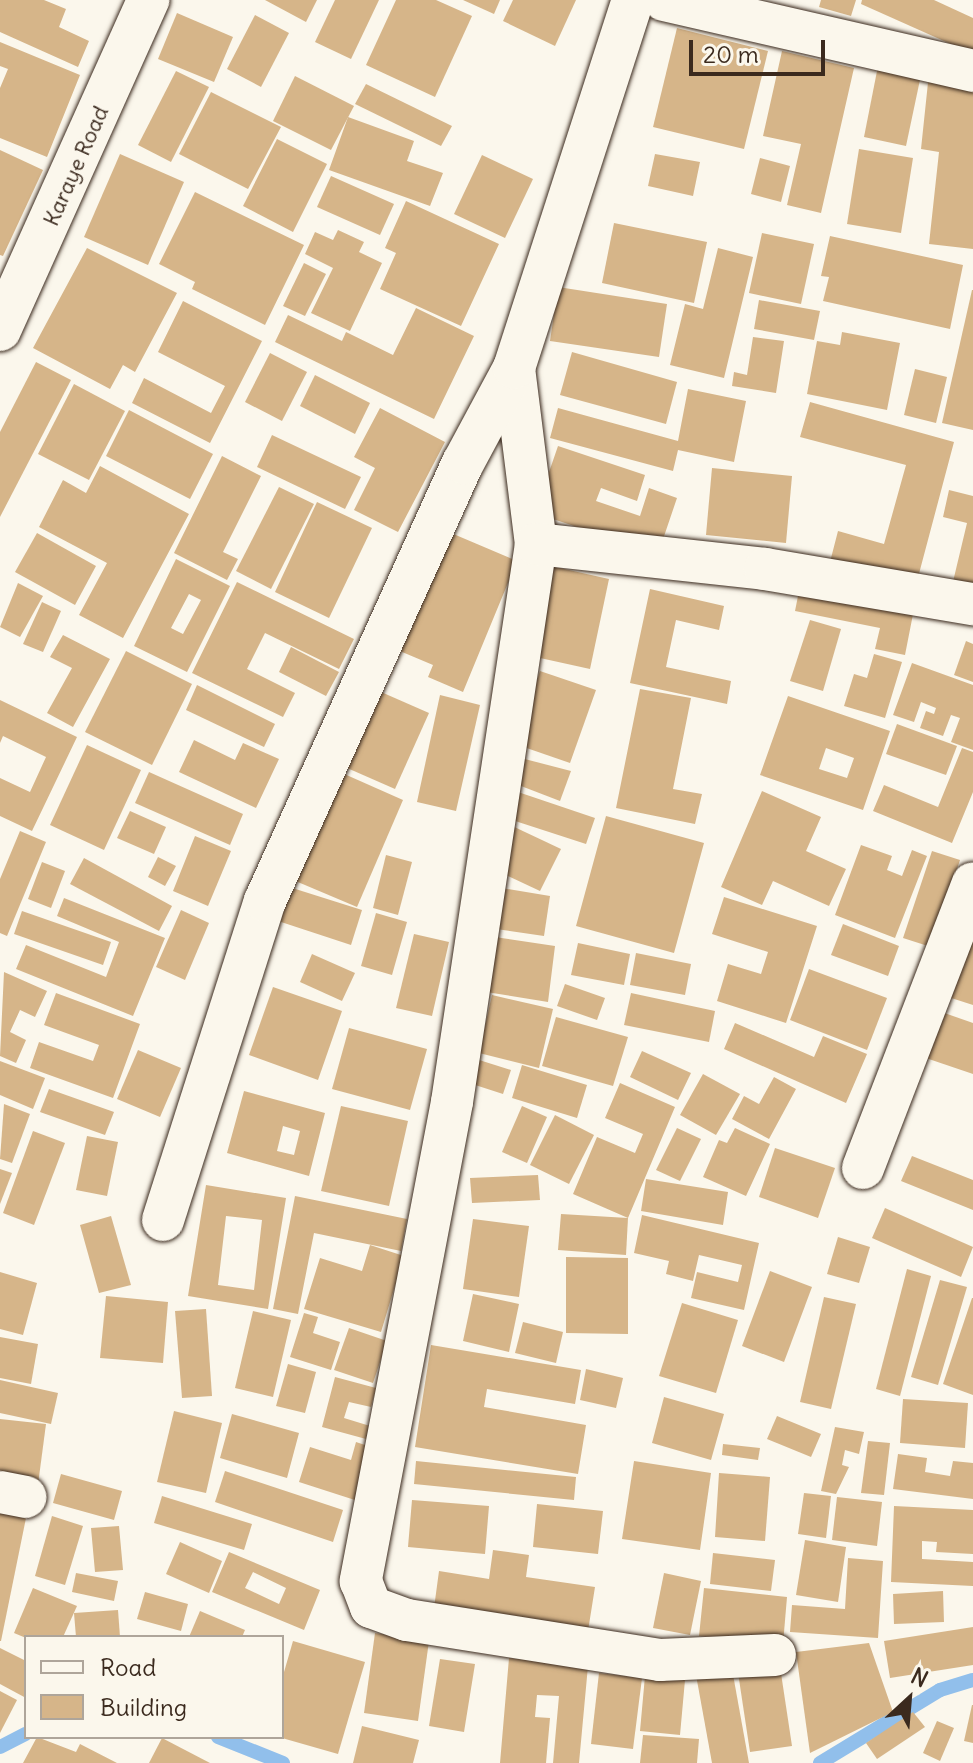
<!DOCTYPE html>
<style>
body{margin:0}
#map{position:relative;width:973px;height:1763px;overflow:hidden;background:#fbf7ec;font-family:Delius,sans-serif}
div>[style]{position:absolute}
.stream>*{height:14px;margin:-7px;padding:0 7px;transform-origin:7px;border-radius:7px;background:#91bfeb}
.building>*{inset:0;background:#d6b589}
.roads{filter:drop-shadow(0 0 2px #3b2a1e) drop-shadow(0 0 2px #3b2a1e)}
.minor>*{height:42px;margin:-21px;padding:0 21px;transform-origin:21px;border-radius:21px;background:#fbf7ec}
span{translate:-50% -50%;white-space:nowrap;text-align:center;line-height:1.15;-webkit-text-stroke:6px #fbf7ec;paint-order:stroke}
.street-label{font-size:22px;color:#3b2a1e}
.legend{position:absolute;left:24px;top:1635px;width:260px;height:104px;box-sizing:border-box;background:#fbf7ec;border:2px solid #aea59a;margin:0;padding:10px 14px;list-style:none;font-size:24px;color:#3b2a1e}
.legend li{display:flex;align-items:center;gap:16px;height:40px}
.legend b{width:40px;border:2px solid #aea59a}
.north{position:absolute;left:869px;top:1659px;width:80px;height:80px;-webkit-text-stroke:6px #fbf7ec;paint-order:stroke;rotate:26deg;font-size:22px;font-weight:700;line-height:32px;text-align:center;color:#3b2a1e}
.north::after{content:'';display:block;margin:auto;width:28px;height:36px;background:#3b2a1e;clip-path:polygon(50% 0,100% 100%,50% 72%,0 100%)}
.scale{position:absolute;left:689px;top:40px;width:136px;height:36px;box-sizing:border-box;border:4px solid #3b2a1e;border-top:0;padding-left:10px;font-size:24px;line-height:28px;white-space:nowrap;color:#3b2a1e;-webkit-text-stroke:6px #fbf7ec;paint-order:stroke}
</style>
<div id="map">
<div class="stream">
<div style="left:218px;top:1737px;width:70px;rotate:21.8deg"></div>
<div style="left:0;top:1747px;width:29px;rotate:-27deg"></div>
<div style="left:820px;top:1763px;width:140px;rotate:-31.3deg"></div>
<div style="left:940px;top:1690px;width:34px;rotate:-17deg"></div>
</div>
<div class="building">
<div style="clip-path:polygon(0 0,44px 0,66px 9px,59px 27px,89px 41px,78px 67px,0 32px)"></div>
<div style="clip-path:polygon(265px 0,317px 0,306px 22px)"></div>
<div style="clip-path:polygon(335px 0,379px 0,351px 59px,315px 42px)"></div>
<div style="clip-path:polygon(396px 0,436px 0,472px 16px,435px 97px,366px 65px)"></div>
<div style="clip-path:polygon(463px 0,500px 0,494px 14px)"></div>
<div style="clip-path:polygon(513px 0,576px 0,555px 46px,503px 21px)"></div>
<div style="clip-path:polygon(821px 0,856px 0,851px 16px,819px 7px)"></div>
<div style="clip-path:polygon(862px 0,934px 0,973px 18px,973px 54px,861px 4px)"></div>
<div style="clip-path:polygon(177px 13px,233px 37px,214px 82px,158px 59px)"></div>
<div style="clip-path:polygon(255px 15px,289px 33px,261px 87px,227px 69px)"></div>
<div style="clip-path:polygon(677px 28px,768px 51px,744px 149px,653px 127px)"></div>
<div style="clip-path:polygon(0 42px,80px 75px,47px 157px,0 138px,0 88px,8px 69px,0 66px)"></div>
<div style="clip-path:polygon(782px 51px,854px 68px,821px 213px,787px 205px,801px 144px,763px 136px)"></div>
<div style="clip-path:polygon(878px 66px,921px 75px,906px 146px,864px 137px)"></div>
<div style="clip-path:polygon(176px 71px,209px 87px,171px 162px,138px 145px)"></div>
<div style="clip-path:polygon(929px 73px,973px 79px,973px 249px,929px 244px,939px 152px,921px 149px)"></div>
<div style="clip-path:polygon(295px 76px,354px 106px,331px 150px,273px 121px)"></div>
<div style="clip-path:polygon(366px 84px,452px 126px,441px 146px,355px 104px)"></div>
<div style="clip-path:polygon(211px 92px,281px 127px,248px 189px,179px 154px)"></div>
<div style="clip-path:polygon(348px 117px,414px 141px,407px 161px,443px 173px,430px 206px,329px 170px)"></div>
<div style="clip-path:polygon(277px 139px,327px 164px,293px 232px,243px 206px)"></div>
<div style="clip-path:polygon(859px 149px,913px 158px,901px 233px,847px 224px)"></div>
<div style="clip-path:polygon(0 150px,43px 170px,3px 256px,0 255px)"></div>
<div style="clip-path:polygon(120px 154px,184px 182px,148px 265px,84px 237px)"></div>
<div style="clip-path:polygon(655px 154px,700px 162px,693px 196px,648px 186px)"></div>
<div style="clip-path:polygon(482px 155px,533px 179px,505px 238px,454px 214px)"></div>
<div style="clip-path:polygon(760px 158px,790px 166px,781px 202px,751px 194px)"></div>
<div style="clip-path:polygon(331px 176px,394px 204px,380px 235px,317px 207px)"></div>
<div style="clip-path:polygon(195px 192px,304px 245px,265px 325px,192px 289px,195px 282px,159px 264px)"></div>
<div style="clip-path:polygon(406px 201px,499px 244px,461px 326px,380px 289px,396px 253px,385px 248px)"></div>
<div style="clip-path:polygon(614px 223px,707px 242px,694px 303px,602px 283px)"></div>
<div style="clip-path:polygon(338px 230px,364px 242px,359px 252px,382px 263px,350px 331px,311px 313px,333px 268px,305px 254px,315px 232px,333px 240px)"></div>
<div style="clip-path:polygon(762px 233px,814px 244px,801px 304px,749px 293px)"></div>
<div style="clip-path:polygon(830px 236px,963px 265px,950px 329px,823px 301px,829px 277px,821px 276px)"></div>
<div style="clip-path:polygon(87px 248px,177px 293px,135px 372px,123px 365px,110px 389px,33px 348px)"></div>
<div style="clip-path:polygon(718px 248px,753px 257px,724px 378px,670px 365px,685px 304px,703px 309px)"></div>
<div style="clip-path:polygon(304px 263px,326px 274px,305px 316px,283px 306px)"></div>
<div style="clip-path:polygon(558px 287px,667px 304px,659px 357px,550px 341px)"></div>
<div style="clip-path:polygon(972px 290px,973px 290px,973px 430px,942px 423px)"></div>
<div style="clip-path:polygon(759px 300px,820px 311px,814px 340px,754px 329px)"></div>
<div style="clip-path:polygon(183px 301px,262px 341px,210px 443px,132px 403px,144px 378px,211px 413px,225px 386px,158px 352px)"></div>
<div style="clip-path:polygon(416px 308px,474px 336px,434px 419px,275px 342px,288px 315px,342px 341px,346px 332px,393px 355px)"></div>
<div style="clip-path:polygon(842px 332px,900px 343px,887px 410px,807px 394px,817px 341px,840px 345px)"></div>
<div style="clip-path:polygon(753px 337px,784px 341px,776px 393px,732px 386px,734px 372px,747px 375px)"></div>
<div style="clip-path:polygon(572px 352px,677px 382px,666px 424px,560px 395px)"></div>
<div style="clip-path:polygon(270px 353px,307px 372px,282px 421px,245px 402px)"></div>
<div style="clip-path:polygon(36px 362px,71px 380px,0 517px,0 432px)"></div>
<div style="clip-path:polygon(915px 369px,947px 377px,936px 423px,904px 415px)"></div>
<div style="clip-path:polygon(315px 375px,370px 403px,355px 434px,300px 406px)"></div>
<div style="clip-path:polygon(74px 384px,125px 411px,89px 480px,38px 454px)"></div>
<div style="clip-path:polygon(688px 389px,746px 401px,734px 462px,678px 450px,673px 471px,550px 438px,558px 408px,678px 441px)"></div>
<div style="clip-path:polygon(810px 402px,954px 442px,916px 585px,830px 562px,838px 531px,884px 544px,906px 465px,800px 437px)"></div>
<div style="clip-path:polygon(380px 408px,445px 442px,398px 532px,354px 510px,375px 468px,354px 457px)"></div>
<div style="clip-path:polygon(129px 410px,213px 454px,190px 499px,106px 456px)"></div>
<div style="clip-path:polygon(272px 435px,361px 477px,345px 509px,257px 467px)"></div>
<div style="clip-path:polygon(558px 446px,645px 475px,637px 501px,601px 488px,596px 501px,640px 516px,649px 488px,677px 498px,658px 554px,535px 513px)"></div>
<div style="clip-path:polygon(222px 456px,261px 476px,223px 552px,238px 559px,227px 580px,174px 553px)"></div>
<div style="clip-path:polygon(100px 466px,189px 514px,123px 638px,79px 615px,107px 563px,39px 527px,63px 480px,86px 493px)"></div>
<div style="clip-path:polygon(712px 468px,792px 476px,786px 543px,706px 535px)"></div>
<div style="clip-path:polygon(279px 487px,314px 504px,271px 589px,236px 571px)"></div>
<div style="clip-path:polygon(949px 490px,973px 496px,973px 595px,951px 590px,967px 523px,943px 517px)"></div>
<div style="clip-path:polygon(317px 502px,372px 528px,329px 618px,275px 592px)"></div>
<div style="clip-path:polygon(444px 530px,517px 561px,463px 692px,428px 677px,433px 665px,395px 649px)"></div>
<div style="clip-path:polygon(37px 533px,96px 566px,75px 605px,15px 572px)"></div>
<div style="clip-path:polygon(evenodd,176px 559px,230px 586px,187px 672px,134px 646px,176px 559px,189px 594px,201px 600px,183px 634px,171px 628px,189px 594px)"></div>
<div style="clip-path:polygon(551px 566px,609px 579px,590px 669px,531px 656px)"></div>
<div style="clip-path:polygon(801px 581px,915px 604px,905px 655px,875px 649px,880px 628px,795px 611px)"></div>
<div style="clip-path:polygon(237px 582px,354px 639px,339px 669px,265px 633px,247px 669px,295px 693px,283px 717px,192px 673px)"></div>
<div style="clip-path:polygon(18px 583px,43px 596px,20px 637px,0 627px)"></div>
<div style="clip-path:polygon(650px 589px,724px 606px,719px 630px,676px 620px,666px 667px,731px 681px,727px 704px,630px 683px)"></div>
<div style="clip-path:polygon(42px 602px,61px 611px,43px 652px,23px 644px)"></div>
<div style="clip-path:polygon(810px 620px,841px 629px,823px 691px,790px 681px)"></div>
<div style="clip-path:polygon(63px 635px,110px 659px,73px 727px,47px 713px,72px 668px,50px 657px)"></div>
<div style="clip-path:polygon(966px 641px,973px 644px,973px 682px,954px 675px)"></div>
<div style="clip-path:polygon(291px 647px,339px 672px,326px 696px,279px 672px)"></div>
<div style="clip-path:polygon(126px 651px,192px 684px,152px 765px,85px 732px)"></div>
<div style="clip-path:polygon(874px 654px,902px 662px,885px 718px,844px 706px,854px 674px,867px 678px)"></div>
<div style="clip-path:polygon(912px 663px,973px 685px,973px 750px,951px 742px,960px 718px,951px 715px,943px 736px,920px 728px,926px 711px,934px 714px,936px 708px,921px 702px,914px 722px,893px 715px)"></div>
<div style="clip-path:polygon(540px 671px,596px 690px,570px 763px,515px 744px)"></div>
<div style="clip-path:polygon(197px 685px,275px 724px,264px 747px,186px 710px)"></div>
<div style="clip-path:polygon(372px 688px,429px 713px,395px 789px,338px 764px)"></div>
<div style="clip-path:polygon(640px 689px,691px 698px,673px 789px,702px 794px,695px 824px,616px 808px)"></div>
<div style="clip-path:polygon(440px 695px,480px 705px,456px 811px,417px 802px)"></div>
<div style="clip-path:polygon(evenodd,788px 696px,890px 731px,863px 810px,760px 775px,788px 696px,826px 748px,854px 758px,847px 778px,819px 769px,826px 748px)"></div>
<div style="clip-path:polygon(0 700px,77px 737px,32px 831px,0 816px,0 778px,30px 792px,46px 757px,3px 736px,0 743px)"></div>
<div style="clip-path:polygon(897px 724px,957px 746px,946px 775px,886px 754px)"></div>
<div style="clip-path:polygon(194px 740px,235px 760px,243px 743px,279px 759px,256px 808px,179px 772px)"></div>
<div style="clip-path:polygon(87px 745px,141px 770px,104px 850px,50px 825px)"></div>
<div style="clip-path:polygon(962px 748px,973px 752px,973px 792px,952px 843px,873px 811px,884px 785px,938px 807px)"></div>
<div style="clip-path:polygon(517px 757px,571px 771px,560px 801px,508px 781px)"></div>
<div style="clip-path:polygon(333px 769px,403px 800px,357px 907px,286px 877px)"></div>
<div style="clip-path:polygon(149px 772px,243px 814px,230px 845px,135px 803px)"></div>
<div style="clip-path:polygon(762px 791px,821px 817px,806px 851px,846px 869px,829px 906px,773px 881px,762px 905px,721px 887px)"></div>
<div style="clip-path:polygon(518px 792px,595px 818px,586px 844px,509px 819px)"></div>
<div style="clip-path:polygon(130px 811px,166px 827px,154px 854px,117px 838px)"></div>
<div style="clip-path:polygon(606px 816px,704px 843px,674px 953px,576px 926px)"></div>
<div style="clip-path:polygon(508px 824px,561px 849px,540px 891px,489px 867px)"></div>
<div style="clip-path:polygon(20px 831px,46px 842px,7px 936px,0 933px,0 879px)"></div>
<div style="clip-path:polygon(195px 836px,231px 851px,208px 906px,173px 891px)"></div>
<div style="clip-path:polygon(861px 845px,892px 856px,887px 870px,902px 876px,912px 850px,927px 856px,895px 938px,835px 915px)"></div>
<div style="clip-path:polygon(932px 851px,960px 860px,931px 947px,903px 938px)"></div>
<div style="clip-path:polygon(386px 855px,412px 862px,398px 915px,373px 908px)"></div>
<div style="clip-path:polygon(158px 857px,176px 866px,165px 886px,148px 877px)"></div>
<div style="clip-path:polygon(84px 858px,172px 906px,159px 931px,70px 884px)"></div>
<div style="clip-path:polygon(42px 862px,65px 871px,51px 908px,28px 899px)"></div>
<div style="clip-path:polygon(286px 886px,362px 910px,351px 945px,275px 920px)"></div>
<div style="clip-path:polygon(489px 886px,550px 896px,544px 936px,483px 927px)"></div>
<div style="clip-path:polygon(724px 897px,817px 926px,786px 1023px,717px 1001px,728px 964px,761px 974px,768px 952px,712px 934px)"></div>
<div style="clip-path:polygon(64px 898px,165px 938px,133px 1016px,16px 969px,26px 945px,106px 977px,119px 942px,57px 916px)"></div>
<div style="clip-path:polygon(973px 908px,973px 1005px,945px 996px)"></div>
<div style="clip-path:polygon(181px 910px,209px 923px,185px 980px,156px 967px)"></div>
<div style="clip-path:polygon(22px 911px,111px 942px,103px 965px,14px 934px)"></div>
<div style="clip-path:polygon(376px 913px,407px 922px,392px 975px,361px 966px)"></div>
<div style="clip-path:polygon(843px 924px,899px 946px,888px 976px,831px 955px)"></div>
<div style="clip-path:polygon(414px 934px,449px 942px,432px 1016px,396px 1008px)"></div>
<div style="clip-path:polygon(488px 936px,555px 946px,548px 1002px,480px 991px)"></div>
<div style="clip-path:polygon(578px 943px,630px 954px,624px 985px,571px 975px)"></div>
<div style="clip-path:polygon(636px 953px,691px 964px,685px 995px,630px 985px)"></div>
<div style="clip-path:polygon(312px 954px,355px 973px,342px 1001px,300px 982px)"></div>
<div style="clip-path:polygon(809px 969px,887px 998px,867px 1050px,790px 1020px)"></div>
<div style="clip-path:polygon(4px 972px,47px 991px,35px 1017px,20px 1010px,10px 1032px,26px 1040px,16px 1063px,0 1056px)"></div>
<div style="clip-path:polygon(565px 984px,605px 998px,597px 1020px,557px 1006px)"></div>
<div style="clip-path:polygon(273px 987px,342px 1011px,318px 1080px,249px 1055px)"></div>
<div style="clip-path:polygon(56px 993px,140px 1024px,113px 1098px,30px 1068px,39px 1042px,93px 1061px,99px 1045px,44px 1025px)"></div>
<div style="clip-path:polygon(631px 993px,715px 1011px,709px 1042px,624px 1025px)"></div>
<div style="clip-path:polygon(492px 995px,553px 1009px,539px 1068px,479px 1053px)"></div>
<div style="clip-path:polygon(933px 1009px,973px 1023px,973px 1074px,917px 1055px)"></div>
<div style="clip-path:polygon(556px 1017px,628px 1037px,613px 1086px,542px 1066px)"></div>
<div style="clip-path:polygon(735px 1023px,814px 1057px,823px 1036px,867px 1054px,846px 1103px,724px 1049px)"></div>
<div style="clip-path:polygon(349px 1028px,427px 1049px,410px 1110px,332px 1089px)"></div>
<div style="clip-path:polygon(138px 1050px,181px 1068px,160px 1117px,117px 1099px)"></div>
<div style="clip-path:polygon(642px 1051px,691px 1073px,678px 1100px,630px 1077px)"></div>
<div style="clip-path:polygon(476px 1059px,511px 1070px,503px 1094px,469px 1083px)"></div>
<div style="clip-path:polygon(0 1061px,45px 1078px,33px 1109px,0 1095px)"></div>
<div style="clip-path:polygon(522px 1065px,587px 1085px,577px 1118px,512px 1098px)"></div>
<div style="clip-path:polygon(703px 1074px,740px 1094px,716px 1135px,680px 1115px)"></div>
<div style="clip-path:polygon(774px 1077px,796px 1089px,769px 1139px,732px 1119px,744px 1096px,759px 1104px)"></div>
<div style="clip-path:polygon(620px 1083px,675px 1107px,628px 1218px,573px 1194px,597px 1137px,635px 1153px,643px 1134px,605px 1118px)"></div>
<div style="clip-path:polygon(49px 1089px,114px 1112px,105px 1135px,40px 1112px)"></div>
<div style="clip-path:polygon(evenodd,244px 1091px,325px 1113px,309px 1176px,227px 1153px,244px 1091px,283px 1126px,300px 1131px,294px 1155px,277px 1151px,283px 1126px)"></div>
<div style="clip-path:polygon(4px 1104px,30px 1114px,12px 1163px,0 1159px)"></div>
<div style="clip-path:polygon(341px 1106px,408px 1121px,389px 1206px,321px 1191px)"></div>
<div style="clip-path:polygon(522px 1106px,547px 1117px,527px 1163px,502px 1152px)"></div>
<div style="clip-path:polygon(555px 1115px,594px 1135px,569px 1184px,530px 1165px)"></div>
<div style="clip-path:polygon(677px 1128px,701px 1139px,680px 1181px,656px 1170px)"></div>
<div style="clip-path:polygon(735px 1128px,770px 1144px,746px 1196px,703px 1177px,719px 1140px,727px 1143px)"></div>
<div style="clip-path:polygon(33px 1131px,65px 1143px,34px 1225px,3px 1213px)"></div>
<div style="clip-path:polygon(87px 1136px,118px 1142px,107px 1196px,76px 1190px)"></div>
<div style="clip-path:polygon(775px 1148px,835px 1168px,818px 1218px,759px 1197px)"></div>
<div style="clip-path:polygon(912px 1156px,973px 1180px,973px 1210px,901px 1181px)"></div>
<div style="clip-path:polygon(0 1169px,12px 1173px,0 1204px)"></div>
<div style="clip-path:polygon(538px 1175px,540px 1200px,472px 1203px,470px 1178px)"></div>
<div style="clip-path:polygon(646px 1179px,728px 1192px,723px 1225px,641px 1211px)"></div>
<div style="clip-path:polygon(evenodd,206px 1185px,286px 1198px,268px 1309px,188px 1296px,206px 1185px,226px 1216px,262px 1220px,254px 1290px,218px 1285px,226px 1216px)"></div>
<div style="clip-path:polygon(295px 1196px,407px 1219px,401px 1251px,314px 1233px,298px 1314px,273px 1309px)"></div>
<div style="clip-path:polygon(885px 1208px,973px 1247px,961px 1277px,872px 1238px)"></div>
<div style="clip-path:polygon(561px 1214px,628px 1218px,626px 1255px,558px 1250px)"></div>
<div style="clip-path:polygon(642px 1215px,759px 1243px,744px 1310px,691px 1298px,697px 1272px,738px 1282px,742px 1265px,699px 1255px,693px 1281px,666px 1274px,669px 1261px,634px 1253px)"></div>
<div style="clip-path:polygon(111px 1216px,131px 1285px,99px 1293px,80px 1225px)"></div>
<div style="clip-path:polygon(473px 1219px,529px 1226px,519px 1297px,463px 1289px)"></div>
<div style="clip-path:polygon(838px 1237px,870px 1247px,859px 1283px,827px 1274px)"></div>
<div style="clip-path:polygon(370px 1245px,404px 1256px,381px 1332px,304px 1309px,320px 1258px,362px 1271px)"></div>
<div style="clip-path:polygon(566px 1257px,628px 1258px,628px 1334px,566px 1333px)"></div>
<div style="clip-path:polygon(907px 1269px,931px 1276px,900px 1396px,876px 1389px)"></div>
<div style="clip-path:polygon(770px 1271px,812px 1287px,784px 1362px,742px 1346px)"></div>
<div style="clip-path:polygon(0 1272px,37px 1283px,23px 1335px,0 1329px)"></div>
<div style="clip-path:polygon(940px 1280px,967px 1287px,938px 1385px,911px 1377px)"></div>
<div style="clip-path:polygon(473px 1294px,519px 1304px,509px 1352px,463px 1341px)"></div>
<div style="clip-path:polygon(106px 1296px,168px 1302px,163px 1363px,100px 1358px)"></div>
<div style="clip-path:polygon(824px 1297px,856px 1304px,831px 1409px,800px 1402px)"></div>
<div style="clip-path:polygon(972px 1298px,973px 1298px,973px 1395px,943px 1384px)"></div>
<div style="clip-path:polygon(682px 1303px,738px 1320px,716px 1393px,659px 1376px)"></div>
<div style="clip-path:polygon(206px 1309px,212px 1396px,182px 1398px,175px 1311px)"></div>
<div style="clip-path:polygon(253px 1311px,291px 1320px,273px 1397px,235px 1388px)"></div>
<div style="clip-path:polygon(304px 1313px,318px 1317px,313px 1333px,340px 1342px,331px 1370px,290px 1357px)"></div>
<div style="clip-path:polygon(523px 1322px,563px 1332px,556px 1363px,515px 1353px)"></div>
<div style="clip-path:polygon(349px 1328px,387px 1341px,373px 1383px,334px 1370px)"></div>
<div style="clip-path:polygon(0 1337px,38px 1344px,31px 1384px,0 1378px)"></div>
<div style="clip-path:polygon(431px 1345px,581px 1370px,575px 1404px,487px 1389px,484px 1407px,586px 1425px,578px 1474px,415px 1447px)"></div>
<div style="clip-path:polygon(288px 1364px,316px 1372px,305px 1413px,276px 1406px)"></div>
<div style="clip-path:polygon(586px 1369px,623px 1378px,616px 1408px,580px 1400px)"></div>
<div style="clip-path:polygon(335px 1377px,376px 1388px,371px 1407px,349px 1402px,344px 1418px,370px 1426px,366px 1439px,322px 1427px)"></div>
<div style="clip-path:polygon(0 1380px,58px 1393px,51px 1424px,0 1413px)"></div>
<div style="clip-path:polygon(664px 1397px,724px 1414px,711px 1460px,652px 1443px)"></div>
<div style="clip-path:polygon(903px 1399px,968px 1403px,965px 1448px,900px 1443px)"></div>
<div style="clip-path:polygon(174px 1411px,222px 1423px,206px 1493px,157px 1482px)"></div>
<div style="clip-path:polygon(232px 1414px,299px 1433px,287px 1478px,220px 1458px)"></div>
<div style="clip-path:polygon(777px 1416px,821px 1434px,811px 1457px,767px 1439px)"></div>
<div style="clip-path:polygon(0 1419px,46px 1424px,37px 1492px,0 1486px)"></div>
<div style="clip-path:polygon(835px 1427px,864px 1432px,859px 1454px,845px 1450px,842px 1465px,849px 1467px,836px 1494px,821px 1491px)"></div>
<div style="clip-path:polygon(868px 1441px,890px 1443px,884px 1495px,861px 1493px)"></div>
<div style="clip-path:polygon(356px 1442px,377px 1449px,361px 1502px,299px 1482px,310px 1447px,351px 1460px)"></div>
<div style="clip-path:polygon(723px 1444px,760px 1448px,758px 1460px,722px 1455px)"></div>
<div style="clip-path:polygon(898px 1454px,927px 1458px,925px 1472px,950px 1476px,953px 1461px,973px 1463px,973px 1499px,893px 1489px)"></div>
<div style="clip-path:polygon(416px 1461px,576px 1477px,574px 1500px,414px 1484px)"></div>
<div style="clip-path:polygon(634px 1461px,711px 1473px,700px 1550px,622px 1539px)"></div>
<div style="clip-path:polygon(225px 1471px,343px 1510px,333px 1542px,215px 1502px)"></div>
<div style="clip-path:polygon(719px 1473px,770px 1477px,765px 1541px,715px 1537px)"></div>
<div style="clip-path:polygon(61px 1474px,122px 1491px,114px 1520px,53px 1503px)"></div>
<div style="clip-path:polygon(804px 1493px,831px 1496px,826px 1538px,798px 1534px)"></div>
<div style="clip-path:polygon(162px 1496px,252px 1524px,244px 1550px,154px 1523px)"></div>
<div style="clip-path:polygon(837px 1497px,882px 1502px,877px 1546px,832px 1540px)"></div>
<div style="clip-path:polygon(412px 1500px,489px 1506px,485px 1554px,408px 1547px)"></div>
<div style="clip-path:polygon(537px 1504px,603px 1511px,598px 1554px,533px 1547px)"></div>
<div style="clip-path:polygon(894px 1506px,973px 1510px,973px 1554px,936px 1552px,937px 1542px,922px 1541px,922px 1559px,973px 1562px,973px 1586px,891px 1582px)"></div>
<div style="clip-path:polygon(0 1512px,26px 1518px,1px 1641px,0 1641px)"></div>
<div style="clip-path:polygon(52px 1516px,83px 1526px,65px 1585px,35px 1576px)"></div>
<div style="clip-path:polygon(119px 1526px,123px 1570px,95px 1572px,91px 1528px)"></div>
<div style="clip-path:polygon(805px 1540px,846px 1547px,838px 1602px,796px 1595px)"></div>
<div style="clip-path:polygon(180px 1542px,222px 1561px,209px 1593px,166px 1574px)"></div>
<div style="clip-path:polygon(493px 1550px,529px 1555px,526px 1577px,595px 1587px,588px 1631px,434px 1608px,439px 1571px,489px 1579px)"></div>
<div style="clip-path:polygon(evenodd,229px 1552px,320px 1590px,304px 1630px,212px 1592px,229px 1552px,253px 1572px,286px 1588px,279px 1604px,245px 1588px,253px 1572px)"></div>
<div style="clip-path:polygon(713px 1553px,775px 1560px,771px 1591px,710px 1584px)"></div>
<div style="clip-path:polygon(848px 1558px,883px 1561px,878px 1638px,790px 1632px,792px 1605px,845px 1609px)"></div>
<div style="clip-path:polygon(76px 1573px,118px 1581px,114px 1601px,72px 1592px)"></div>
<div style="clip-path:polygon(664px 1573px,701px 1581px,690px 1635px,653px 1628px)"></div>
<div style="clip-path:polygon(33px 1588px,77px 1606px,63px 1637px,26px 1638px,14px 1633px)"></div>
<div style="clip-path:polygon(704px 1588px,787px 1597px,783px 1644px,699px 1636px)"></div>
<div style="clip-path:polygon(943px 1591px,944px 1622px,894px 1624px,893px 1594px)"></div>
<div style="clip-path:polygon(145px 1592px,188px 1604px,181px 1631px,137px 1619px)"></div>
<div style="clip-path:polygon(118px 1610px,120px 1637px,76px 1637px,74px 1613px)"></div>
<div style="clip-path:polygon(200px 1611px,245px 1630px,242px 1637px,189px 1637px)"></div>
<div style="clip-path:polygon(973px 1627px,973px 1665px,890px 1678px,884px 1641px)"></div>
<div style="clip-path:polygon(375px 1633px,429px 1641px,418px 1721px,364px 1713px)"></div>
<div style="clip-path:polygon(293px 1641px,365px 1662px,338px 1754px,282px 1738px,282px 1679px)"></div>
<div style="clip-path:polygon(869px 1643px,893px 1712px,810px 1753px,796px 1652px)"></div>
<div style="clip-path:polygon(0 1648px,26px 1661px,26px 1698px,0 1684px)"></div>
<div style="clip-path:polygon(509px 1658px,588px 1666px,579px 1763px,553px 1763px,559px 1696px,537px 1695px,535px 1717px,550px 1718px,546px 1763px,500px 1763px)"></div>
<div style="clip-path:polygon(440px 1659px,475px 1664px,464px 1732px,429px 1726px)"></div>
<div style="clip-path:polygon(779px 1660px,792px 1746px,750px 1752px,737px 1666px)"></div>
<div style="clip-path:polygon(646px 1665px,686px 1669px,680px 1735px,640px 1731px)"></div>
<div style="clip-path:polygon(732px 1669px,749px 1763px,712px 1763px,696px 1675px)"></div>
<div style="clip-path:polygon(599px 1673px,642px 1678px,633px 1749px,591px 1744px)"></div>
<div style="clip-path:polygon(0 1691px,17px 1700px,0 1733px)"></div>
<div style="clip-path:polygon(972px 1705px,973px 1705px,973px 1743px,964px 1741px)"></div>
<div style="clip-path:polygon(913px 1712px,925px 1727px,877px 1759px,866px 1743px)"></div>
<div style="clip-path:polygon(937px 1721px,954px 1728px,940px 1761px,923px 1753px)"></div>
<div style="clip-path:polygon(362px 1726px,419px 1740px,413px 1763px,353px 1763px)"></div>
<div style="clip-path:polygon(643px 1735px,699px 1739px,697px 1763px,640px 1763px)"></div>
<div style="clip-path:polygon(37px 1737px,76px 1752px,80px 1744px,117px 1763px,23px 1763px)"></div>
<div style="clip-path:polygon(162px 1738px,210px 1763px,149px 1763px)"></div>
</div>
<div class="roads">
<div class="minor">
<div style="left:664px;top:0;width:317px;rotate:12.9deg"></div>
<div style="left:0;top:330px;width:362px;rotate:-65.8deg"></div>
<div style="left:514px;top:368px;width:177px;rotate:82.9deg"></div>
<div style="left:536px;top:544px;width:564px;rotate:98.56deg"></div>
<div style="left:452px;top:1102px;width:488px;rotate:100.8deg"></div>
<div style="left:361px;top:1581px;width:28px;rotate:69deg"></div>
<div style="left:371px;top:1607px;width:38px;rotate:20deg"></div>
<div style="left:407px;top:1620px;width:256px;rotate:9deg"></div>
<div style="left:660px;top:1660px;width:115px;rotate:-2.5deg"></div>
<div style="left:536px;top:544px;width:230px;rotate:6.2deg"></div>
<div style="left:765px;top:569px;width:211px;rotate:9.6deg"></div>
<div style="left:863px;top:1168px;width:305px;rotate:-68.9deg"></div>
<div style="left:163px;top:1220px;width:335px;rotate:-72.3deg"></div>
<div style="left:265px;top:901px;width:481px;rotate:-65.7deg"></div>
<div style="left:463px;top:463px;width:108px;rotate:-61.8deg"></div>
<div style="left:514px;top:368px;width:387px;rotate:-72.1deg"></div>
<div style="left:0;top:1492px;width:26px;rotate:11deg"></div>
</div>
</div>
<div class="street-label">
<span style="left:76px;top:166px;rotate:-66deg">Karaye Road</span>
</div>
<ul class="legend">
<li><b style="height:10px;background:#fbf7ec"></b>Road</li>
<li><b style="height:22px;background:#d6b589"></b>Building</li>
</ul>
<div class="north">N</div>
<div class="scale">20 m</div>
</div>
